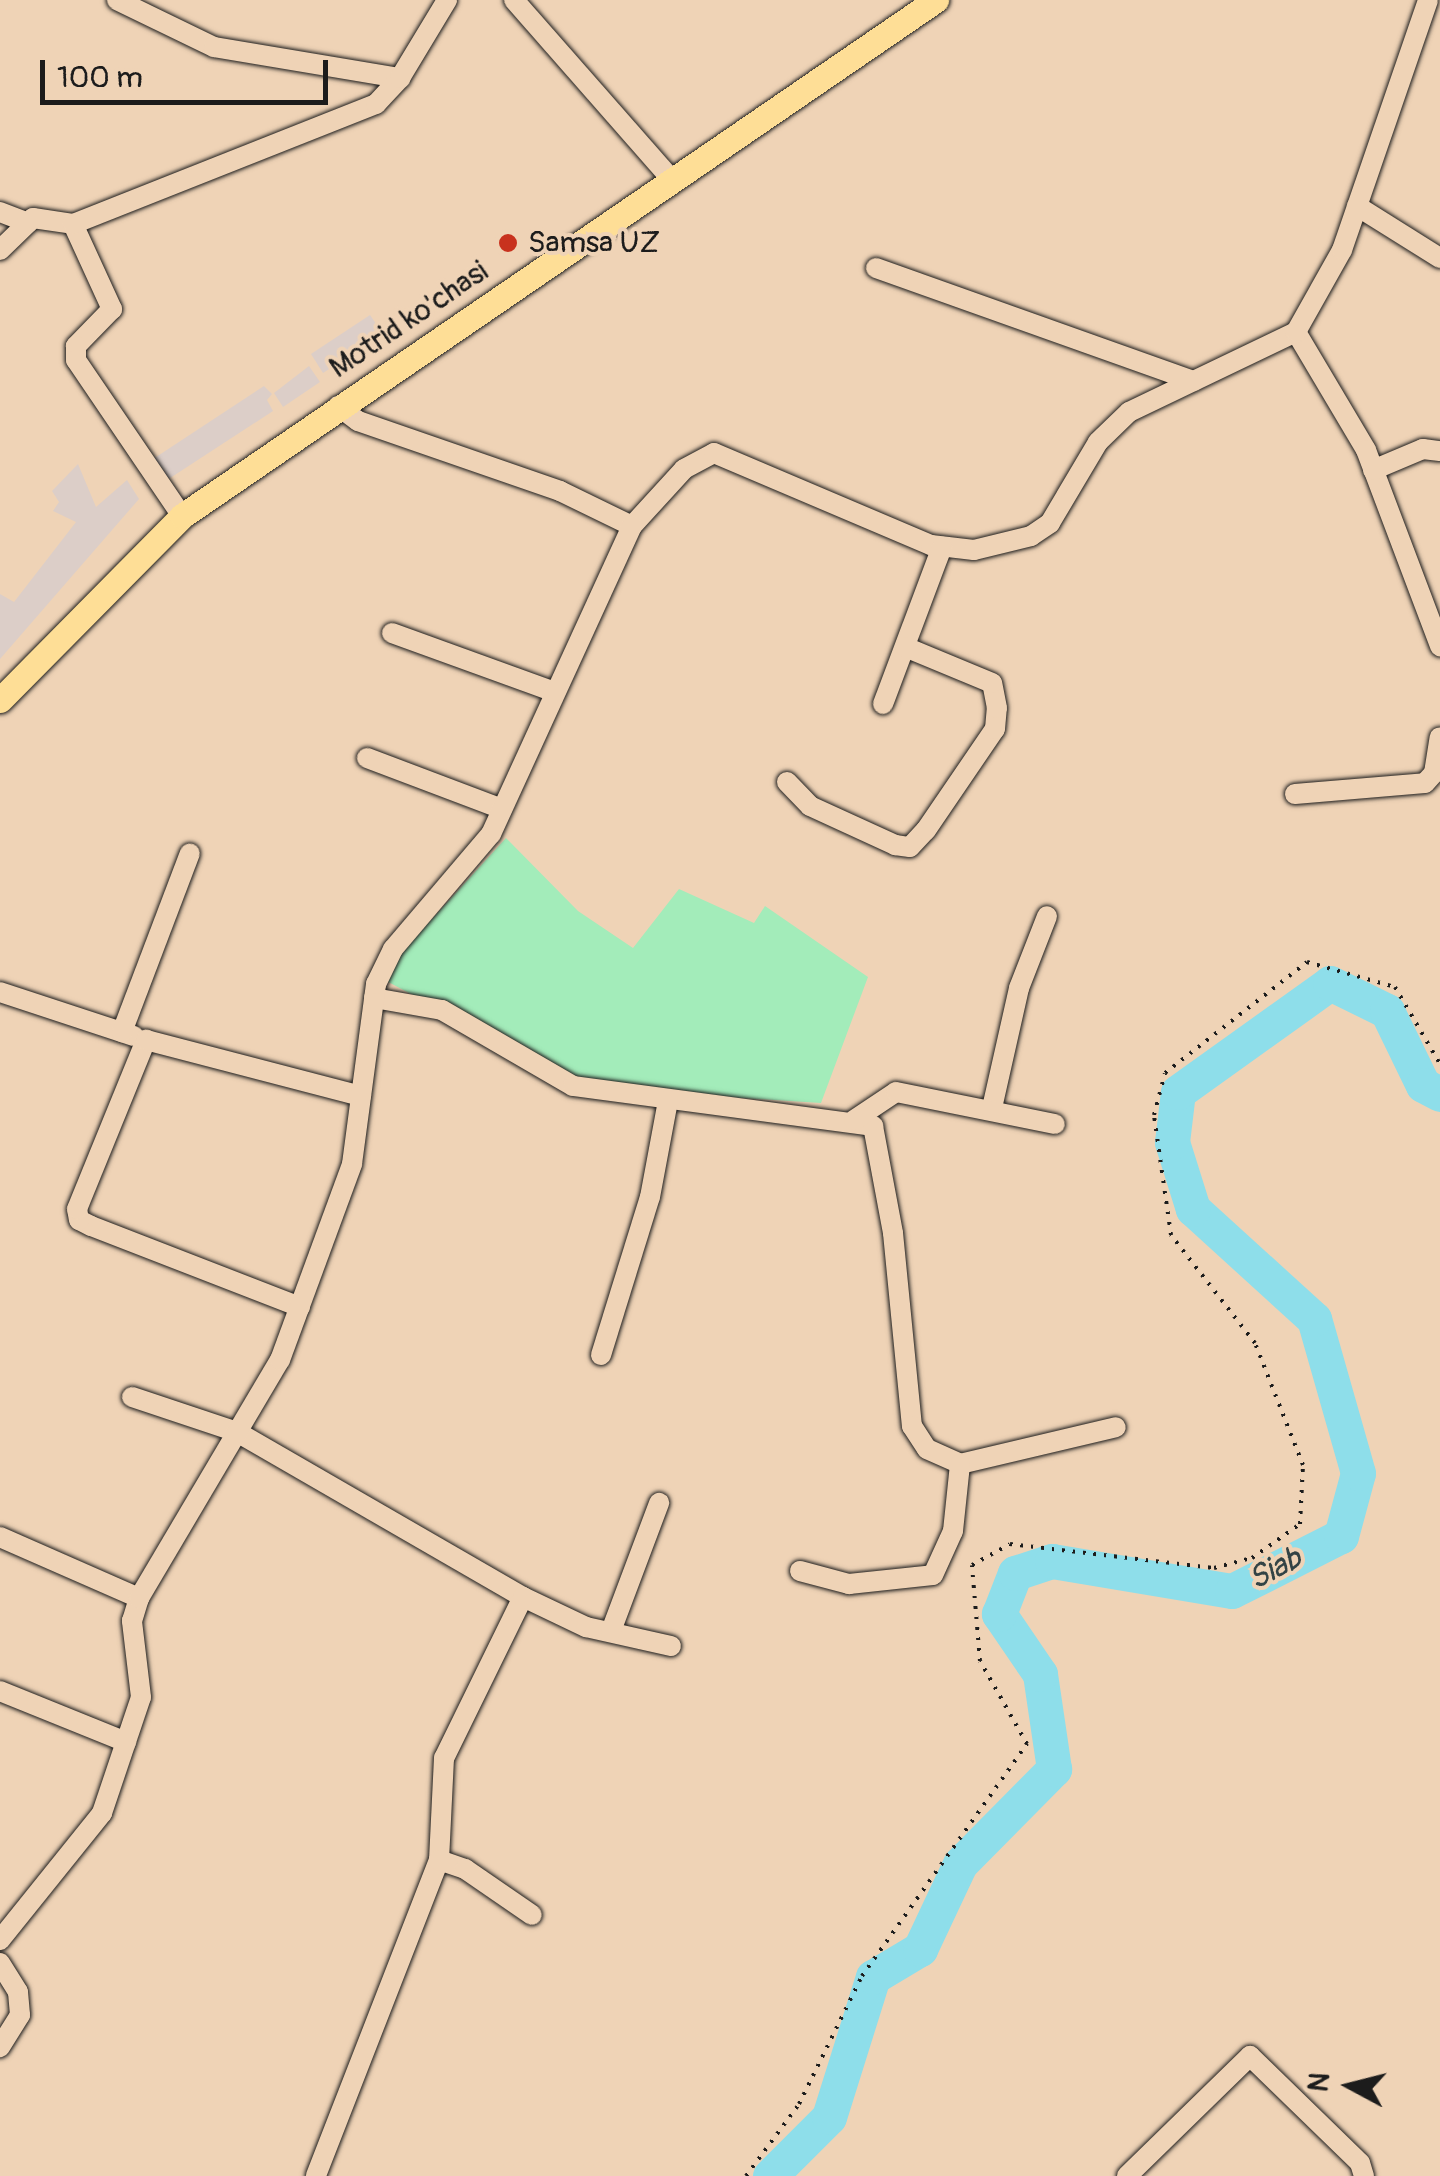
<!DOCTYPE html>
<style>
body{margin:0}
#map{position:relative;width:1440px;height:2176px;overflow:hidden;background:#efd3b6;font-family:Pangolin,sans-serif}
div>[style]{position:absolute}
.built>*{inset:0;background:#dccec8}
.green>*{inset:0;background:#a3ecba}
.river>*{height:35px;margin:-17.5px;padding:0 17.5px;transform-origin:17.5px;border-radius:17.5px;background:#8edeea}
.path>*{height:4px;margin-top:-2px;transform-origin:0;background:repeating-linear-gradient(90deg,#1c1c1c 0 2.5px,transparent 0 10.5px)}
.roads{filter:drop-shadow(0 0 2px #1c1c1c) drop-shadow(0 0 2px #1c1c1c)}
.minor>*{height:20px;margin:-10px;padding:0 10px;transform-origin:10px;border-radius:10px;background:#efd3b6}
.major>*{height:25px;margin:-12.5px;padding:0 12.5px;transform-origin:12.5px;border-radius:12.5px;background:#fede96}
.dots>*{width:28px;height:28px;translate:-50% -50%;box-sizing:border-box;border:5px solid #efd3b6;border-radius:50%}
span{translate:-50% -50%;white-space:nowrap;text-align:center;line-height:1.15;-webkit-text-stroke:8px #efd3b6;paint-order:stroke}
.poi-label{font-size:30px;color:#1c1c1c}
.left{translate:0 -50%;text-align:left}
.street-label{font-size:30px;color:#1c1c1c}
.water-label{font-size:32px;color:#334345;font-style:italic}
.north{position:absolute;left:1300px;top:2036px;width:100px;height:100px;-webkit-text-stroke:8px #efd3b6;paint-order:stroke;rotate:277deg;font-size:28px;font-weight:700;line-height:40px;text-align:center;color:#1c1c1c}
.north::after{content:'';display:block;margin:auto;width:35px;height:45px;background:#1c1c1c;clip-path:polygon(50% 0,100% 100%,50% 72%,0 100%)}
.scale{position:absolute;left:40px;top:60px;width:288px;height:45px;box-sizing:border-box;border:5px solid #1c1c1c;border-top:0;padding-left:12px;font-size:30px;line-height:35px;white-space:nowrap;color:#1c1c1c;-webkit-text-stroke:8px #efd3b6;paint-order:stroke}
</style>
<div id="map">
<div class="built">
<div style="clip-path:polygon(370px 315px,383px 334px,323px 373px,311px 354px)"></div>
<div style="clip-path:polygon(309px 366px,320px 382px,283px 407px,274px 393px)"></div>
<div style="clip-path:polygon(264px 386px,272px 394px,267px 400px,273px 411px,164px 482px,150px 461px)"></div>
<div style="clip-path:polygon(78px 464px,96px 507px,127px 480px,139px 499px,0 659px,0 594px,14px 602px,76px 522px,53px 511px,59px 502px,52px 491px)"></div>
</div>
<div class="green">
<div style="clip-path:polygon(506px 838px,578px 911px,633px 948px,679px 889px,754px 923px,765px 906px,868px 977px,821px 1103px,648px 1092px,568px 1078px,379px 977px)"></div>
</div>
<div class="river">
<div style="left:770px;top:2176px;width:83px;rotate:-45deg"></div>
<div style="left:829px;top:2117px;width:147px;rotate:-72.6deg"></div>
<div style="left:873px;top:1977px;width:55px;rotate:-30.8deg"></div>
<div style="left:920px;top:1949px;width:94px;rotate:-64.8deg"></div>
<div style="left:960px;top:1864px;width:134px;rotate:-45.3deg"></div>
<div style="left:1054px;top:1769px;width:96px;rotate:-98.4deg"></div>
<div style="left:1040px;top:1674px;width:73px;rotate:-124.3deg"></div>
<div style="left:999px;top:1614px;width:44px;rotate:-68.7deg"></div>
<div style="left:1015px;top:1573px;width:39px;rotate:-18deg"></div>
<div style="left:1052px;top:1561px;width:182px;rotate:9.5deg"></div>
<div style="left:1232px;top:1591px;width:122px;rotate:-26.8deg"></div>
<div style="left:1341px;top:1536px;width:65px;rotate:-74.9deg"></div>
<div style="left:1358px;top:1473px;width:160px;rotate:-105.9deg"></div>
<div style="left:1314px;top:1319px;width:164px;rotate:-137.7deg"></div>
<div style="left:1193px;top:1209px;width:70px;rotate:-107.4deg"></div>
<div style="left:1172px;top:1142px;width:50px;rotate:-83.2deg"></div>
<div style="left:1178px;top:1092px;width:187px;rotate:-35.6deg"></div>
<div style="left:1330px;top:983px;width:64px;rotate:26.2deg"></div>
<div style="left:1387px;top:1011px;width:82px;rotate:64.1deg"></div>
<div style="left:1423px;top:1085px;width:19px;rotate:28deg"></div>
</div>
<div class="path">
<div style="left:746px;top:2176px;width:89px;rotate:-53.6deg"></div>
<div style="left:799px;top:2104px;width:143px;rotate:-63.8deg"></div>
<div style="left:862px;top:1976px;width:285px;rotate:-54.6deg"></div>
<div style="left:1027px;top:1744px;width:95px;rotate:-119.5deg"></div>
<div style="left:980px;top:1661px;width:96px;rotate:-94.8deg"></div>
<div style="left:972px;top:1565px;width:43px;rotate:-28.9deg"></div>
<div style="left:1010px;top:1544px;width:205px;rotate:6.7deg"></div>
<div style="left:1214px;top:1568px;width:39px;rotate:-15deg"></div>
<div style="left:1252px;top:1558px;width:59px;rotate:-35.3deg"></div>
<div style="left:1300px;top:1524px;width:59px;rotate:-87.1deg"></div>
<div style="left:1303px;top:1465px;width:131px;rotate:-111.5deg"></div>
<div style="left:1255px;top:1343px;width:137px;rotate:-127.9deg"></div>
<div style="left:1171px;top:1235px;width:121px;rotate:-98.1deg"></div>
<div style="left:1154px;top:1115px;width:43px;rotate:-75.3deg"></div>
<div style="left:1165px;top:1073px;width:180px;rotate:-38deg"></div>
<div style="left:1307px;top:962px;width:91px;rotate:15.9deg"></div>
<div style="left:1395px;top:987px;width:89px;rotate:59.7deg"></div>
</div>
<div class="roads">
<div class="minor">
<div style="left:117px;top:0;width:108px;rotate:25.9deg"></div>
<div style="left:214px;top:47px;width:189px;rotate:9.5deg"></div>
<div style="left:514px;top:0;width:242px;rotate:48.7deg"></div>
<div style="left:1357px;top:206px;width:98px;rotate:32.1deg"></div>
<div style="left:0;top:212px;width:30px;rotate:21deg"></div>
<div style="left:73px;top:224px;width:94px;rotate:65.4deg"></div>
<div style="left:112px;top:309px;width:52px;rotate:134.2deg"></div>
<div style="left:76px;top:346px;width:14px;rotate:90deg"></div>
<div style="left:76px;top:360px;width:189px;rotate:55.8deg"></div>
<div style="left:0;top:250px;width:46px;rotate:-44.1deg"></div>
<div style="left:33px;top:218px;width:40px;rotate:8.5deg"></div>
<div style="left:73px;top:224px;width:326px;rotate:-21.6deg"></div>
<div style="left:376px;top:104px;width:35px;rotate:-47deg"></div>
<div style="left:400px;top:78px;width:91px;rotate:-58.9deg"></div>
<div style="left:876px;top:268px;width:337px;rotate:19.6deg"></div>
<div style="left:1296px;top:332px;width:137px;rotate:59.3deg"></div>
<div style="left:1366px;top:450px;width:210px;rotate:69.3deg"></div>
<div style="left:338px;top:406px;width:25px;rotate:37deg"></div>
<div style="left:358px;top:421px;width:214px;rotate:19.1deg"></div>
<div style="left:560px;top:491px;width:80px;rotate:25.9deg"></div>
<div style="left:632px;top:526px;width:77px;rotate:-47.6deg"></div>
<div style="left:684px;top:469px;width:34px;rotate:-28deg"></div>
<div style="left:714px;top:453px;width:236px;rotate:23deg"></div>
<div style="left:931px;top:545px;width:43px;rotate:6.6deg"></div>
<div style="left:974px;top:550px;width:59px;rotate:-13.8deg"></div>
<div style="left:1031px;top:536px;width:23px;rotate:-34deg"></div>
<div style="left:1050px;top:523px;width:94px;rotate:-59.3deg"></div>
<div style="left:1098px;top:442px;width:43px;rotate:-44.1deg"></div>
<div style="left:1129px;top:412px;width:185px;rotate:-25.6deg"></div>
<div style="left:1296px;top:332px;width:94px;rotate:-60.7deg"></div>
<div style="left:1342px;top:250px;width:264px;rotate:-71deg"></div>
<div style="left:1373px;top:470px;width:54px;rotate:-22.8deg"></div>
<div style="left:1423px;top:449px;width:17px;rotate:7deg"></div>
<div style="left:392px;top:633px;width:173px;rotate:19.9deg"></div>
<div style="left:883px;top:704px;width:168px;rotate:-69.4deg"></div>
<div style="left:367px;top:758px;width:144px;rotate:20.7deg"></div>
<div style="left:787px;top:782px;width:33px;rotate:46deg"></div>
<div style="left:810px;top:806px;width:94px;rotate:24.6deg"></div>
<div style="left:895px;top:845px;width:15px;rotate:8deg"></div>
<div style="left:910px;top:847px;width:23px;rotate:-47deg"></div>
<div style="left:926px;top:830px;width:122px;rotate:-55.7deg"></div>
<div style="left:995px;top:729px;width:21px;rotate:-85deg"></div>
<div style="left:997px;top:708px;width:25px;rotate:-101deg"></div>
<div style="left:992px;top:683px;width:94px;rotate:-157.5deg"></div>
<div style="left:1295px;top:794px;width:130px;rotate:-4.8deg"></div>
<div style="left:1425px;top:783px;width:13px;rotate:-48deg"></div>
<div style="left:1434px;top:773px;width:36px;rotate:-81deg"></div>
<div style="left:0;top:992px;width:141px;rotate:18.2deg"></div>
<div style="left:374px;top:998px;width:69px;rotate:10deg"></div>
<div style="left:442px;top:1010px;width:151px;rotate:30.1deg"></div>
<div style="left:573px;top:1086px;width:303px;rotate:7.6deg"></div>
<div style="left:873px;top:1126px;width:109px;rotate:79.4deg"></div>
<div style="left:893px;top:1233px;width:194px;rotate:84.4deg"></div>
<div style="left:912px;top:1426px;width:27px;rotate:57deg"></div>
<div style="left:927px;top:1449px;width:36px;rotate:24deg"></div>
<div style="left:960px;top:1464px;width:160px;rotate:-13.3deg"></div>
<div style="left:122px;top:1032px;width:191px;rotate:-69.2deg"></div>
<div style="left:992px;top:1108px;width:123px;rotate:-77.3deg"></div>
<div style="left:1019px;top:988px;width:77px;rotate:-68.7deg"></div>
<div style="left:854px;top:1120px;width:50px;rotate:-33.7deg"></div>
<div style="left:896px;top:1092px;width:162px;rotate:11.4deg"></div>
<div style="left:300px;top:1307px;width:224px;rotate:-158.8deg"></div>
<div style="left:91px;top:1226px;width:13px;rotate:-153deg"></div>
<div style="left:79px;top:1220px;width:11px;rotate:-100deg"></div>
<div style="left:77px;top:1209px;width:183px;rotate:-67.8deg"></div>
<div style="left:146px;top:1040px;width:222px;rotate:14.6deg"></div>
<div style="left:601px;top:1355px;width:165px;rotate:-72.8deg"></div>
<div style="left:650px;top:1197px;width:98px;rotate:-79.4deg"></div>
<div style="left:132px;top:1397px;width:111px;rotate:18.4deg"></div>
<div style="left:237px;top:1432px;width:330px;rotate:30deg"></div>
<div style="left:523px;top:1597px;width:179px;rotate:116.1deg"></div>
<div style="left:444px;top:1758px;width:102px;rotate:92.8deg"></div>
<div style="left:439px;top:1860px;width:339px;rotate:111.3deg"></div>
<div style="left:0;top:1537px;width:152px;rotate:23.7deg"></div>
<div style="left:800px;top:1571px;width:51px;rotate:14.9deg"></div>
<div style="left:849px;top:1584px;width:84px;rotate:-6.1deg"></div>
<div style="left:933px;top:1575px;width:48px;rotate:-65.6deg"></div>
<div style="left:953px;top:1531px;width:67px;rotate:-84deg"></div>
<div style="left:523px;top:1597px;width:70px;rotate:25.5deg"></div>
<div style="left:586px;top:1627px;width:87px;rotate:12.6deg"></div>
<div style="left:611px;top:1631px;width:137px;rotate:-69.4deg"></div>
<div style="left:0;top:1691px;width:136px;rotate:22deg"></div>
<div style="left:439px;top:1860px;width:28px;rotate:19deg"></div>
<div style="left:465px;top:1869px;width:81px;rotate:34.5deg"></div>
<div style="left:0;top:1940px;width:163px;rotate:-51.2deg"></div>
<div style="left:102px;top:1813px;width:122px;rotate:-71.4deg"></div>
<div style="left:141px;top:1697px;width:77px;rotate:-96.8deg"></div>
<div style="left:132px;top:1621px;width:24px;rotate:-73deg"></div>
<div style="left:139px;top:1598px;width:277px;rotate:-59.4deg"></div>
<div style="left:280px;top:1360px;width:209px;rotate:-69.8deg"></div>
<div style="left:352px;top:1164px;width:182px;rotate:-82.4deg"></div>
<div style="left:376px;top:984px;width:39px;rotate:-64deg"></div>
<div style="left:393px;top:949px;width:151px;rotate:-49.6deg"></div>
<div style="left:491px;top:834px;width:339px;rotate:-65.4deg"></div>
<div style="left:0;top:1963px;width:34px;rotate:58deg"></div>
<div style="left:18px;top:1992px;width:23px;rotate:85deg"></div>
<div style="left:20px;top:2015px;width:38px;rotate:122deg"></div>
<div style="left:1127px;top:2176px;width:172px;rotate:-44.3deg"></div>
<div style="left:1250px;top:2056px;width:153px;rotate:44.2deg"></div>
<div style="left:1360px;top:2163px;width:14px;rotate:73deg"></div>
</div>
<div class="major">
<div style="left:0;top:700px;width:259px;rotate:-45.3deg"></div>
<div style="left:182px;top:516px;width:914px;rotate:-34.39deg"></div>
</div>
</div>
<div class="dots">
<div style="left:508px;top:243px;background:#c8321e"></div>
</div>
<div class="poi-label">
<span class="left" style="left:528px;top:243px">Samsa UZ</span>
</div>
<div class="street-label">
<span style="left:409px;top:320px;rotate:-34deg">Motrid ko'chasi</span>
</div>
<div class="water-label">
<span style="left:1275px;top:1569px;rotate:-27deg">Siab</span>
</div>
<div class="north">N</div>
<div class="scale">100 m</div>
</div>
